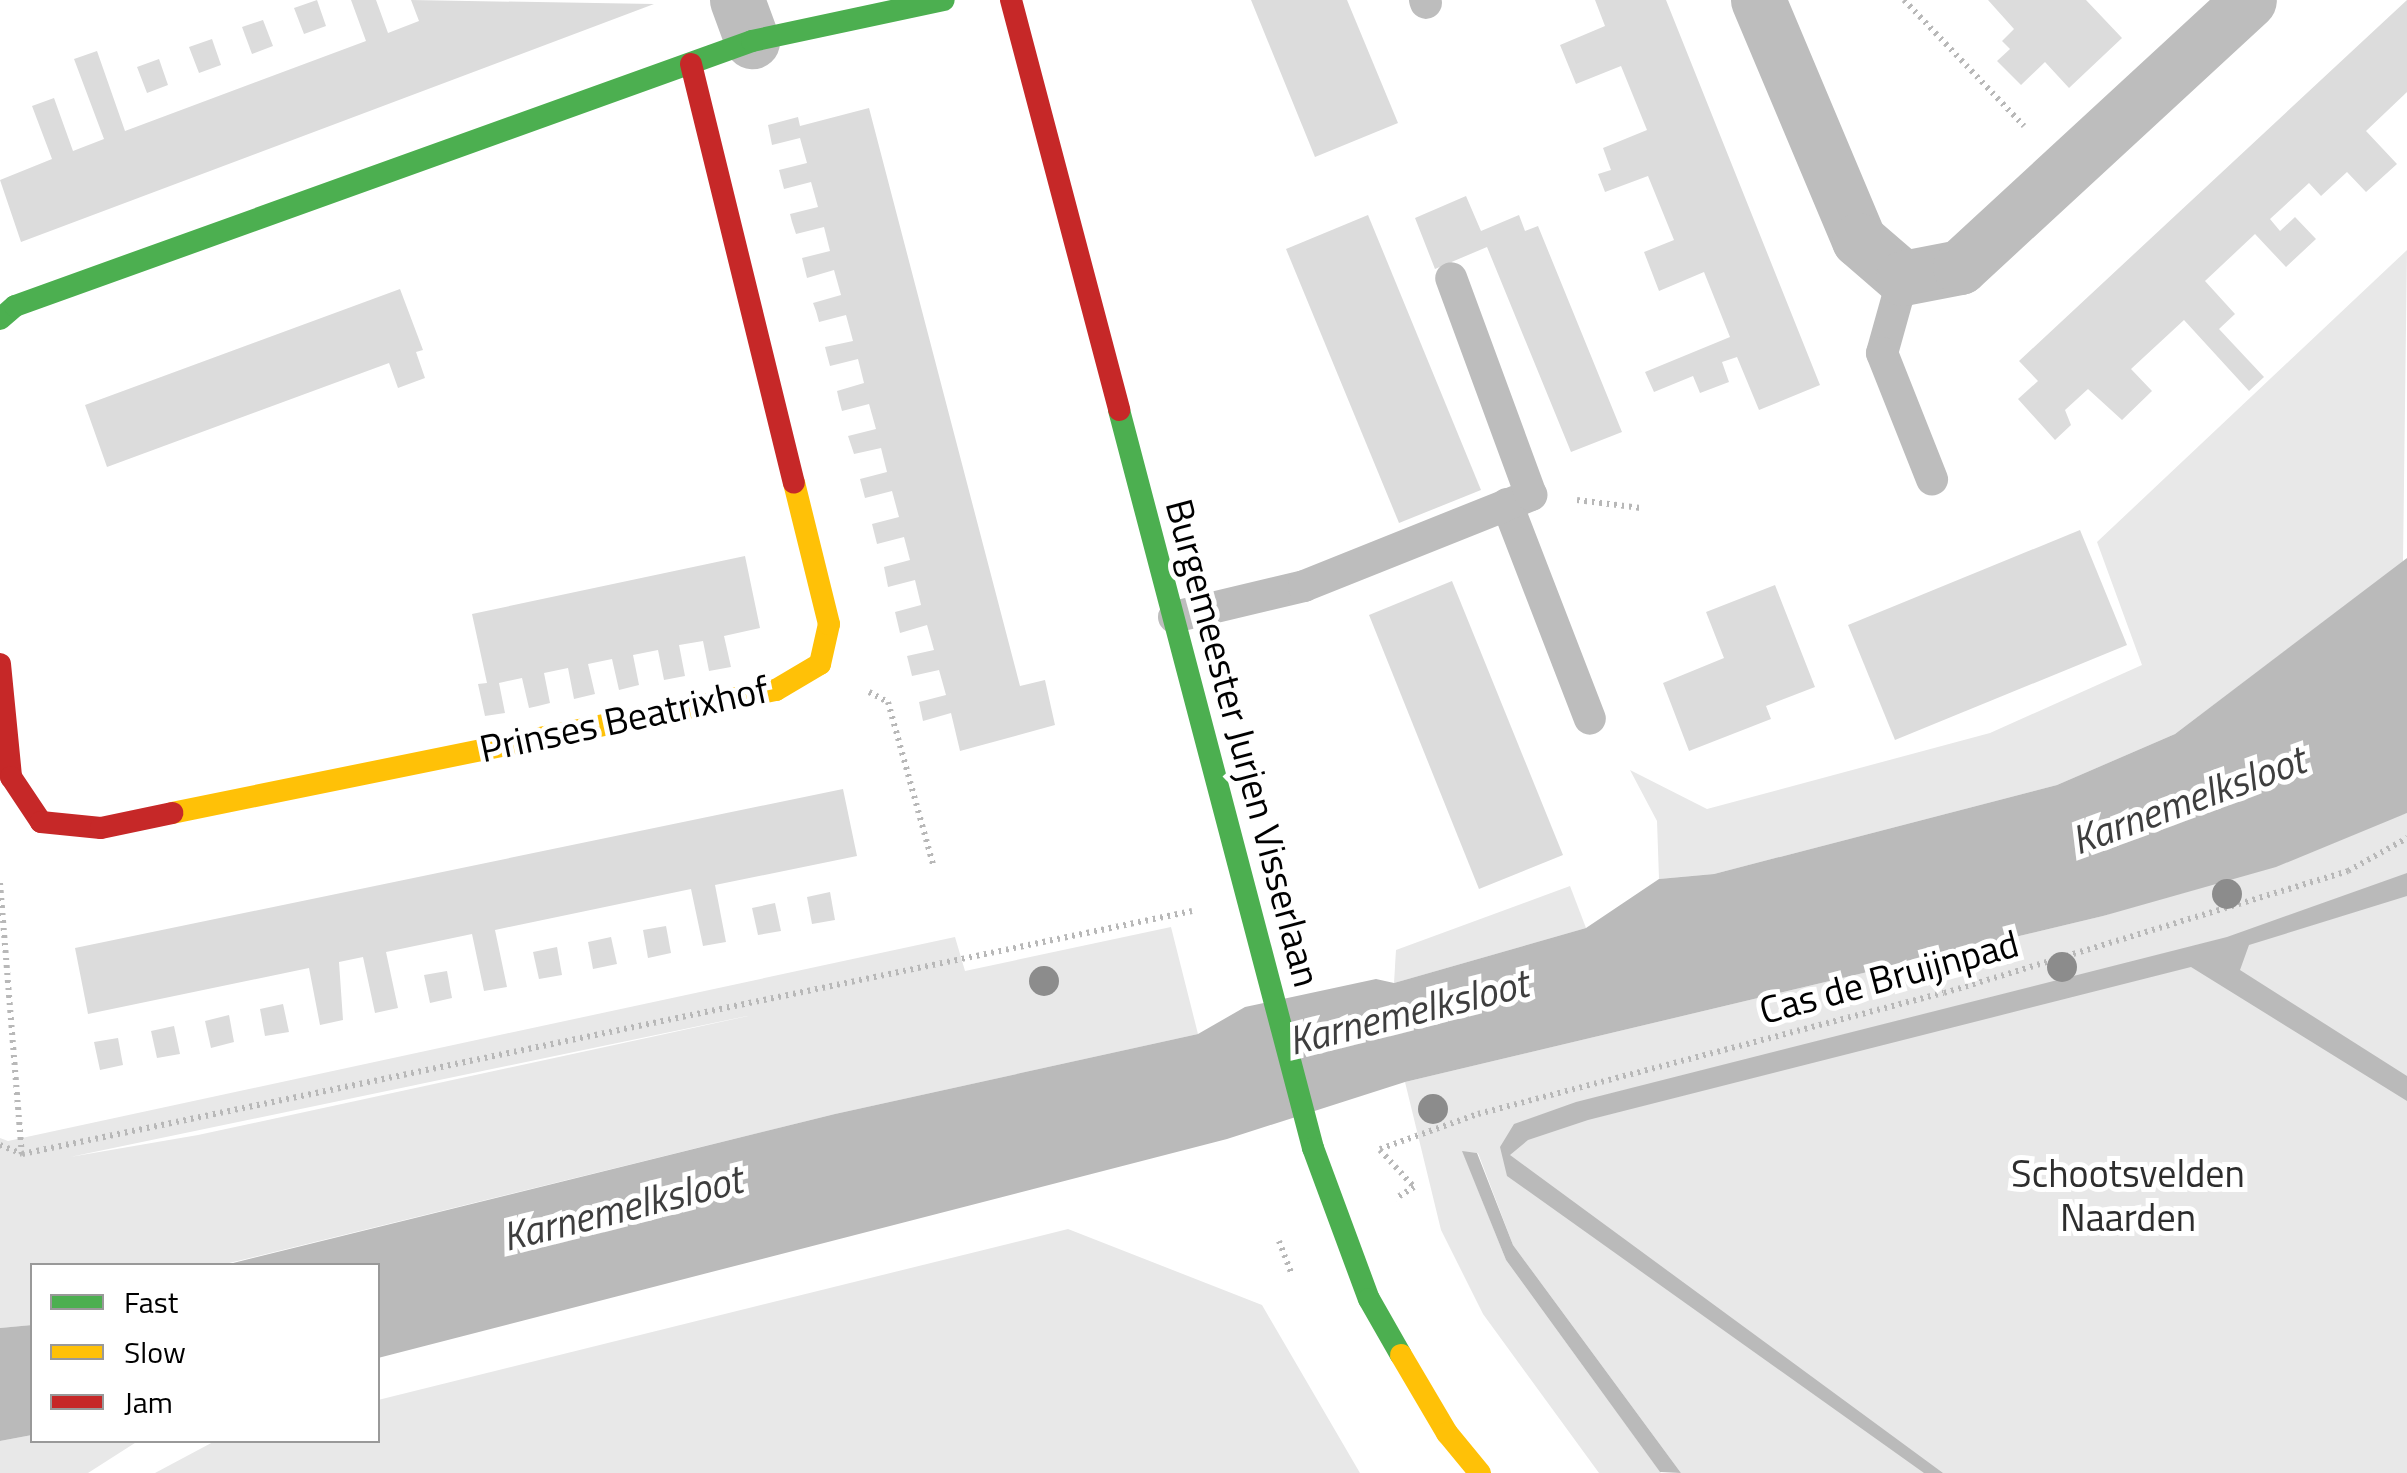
<!DOCTYPE html>
<style>
body{margin:0}
#map{position:relative;width:2407px;height:1473px;overflow:hidden;background:#fff;font-family:"Titillium Web",sans-serif}
div>[style]{position:absolute}
.green>*{inset:0;background:#e8e8e8}
.water>*{inset:0;background:#bababa}
.building>*{inset:0;background:#dcdcdc}
.path>*{height:6px;margin-top:-3px;transform-origin:0;background:repeating-linear-gradient(90deg,#b8b8b8 0 2.5px,transparent 0 7.5px)}
.lane>*{height:32px;margin:-16px;padding:0 16px;transform-origin:16px;border-radius:16px;background:#bdbdbd}
.street>*{height:55px;margin:-27.5px;padding:0 27.5px;transform-origin:27.5px;border-radius:27.5px;background:#bdbdbd}
.fast>*{height:22px;margin:-11px;padding:0 11px;transform-origin:11px;border-radius:11px;background:#4caf50}
.slow>*{height:22px;margin:-11px;padding:0 11px;transform-origin:11px;border-radius:11px;background:#ffc107}
.jam>*{height:22px;margin:-11px;padding:0 11px;transform-origin:11px;border-radius:11px;background:#c62828}
.trees>*{width:30px;height:30px;margin:-15px;border-radius:50%;background:#8c8c8c}
span{translate:-50% -50%;white-space:nowrap;text-align:center;line-height:1.15;-webkit-text-stroke:10px #fff;paint-order:stroke}
.street-label{font-size:38px;color:#000}
.park-label{font-size:38px;color:#2d2d2d}
.water-label{font-size:40px;color:#3e3e3e;font-style:italic}
.legend{position:absolute;left:30px;top:1263px;width:350px;height:180px;box-sizing:border-box;background:#fff;border:2px solid #999;margin:0;padding:12px 18px;list-style:none;font-size:30px;color:#000}
.legend li{display:flex;align-items:center;gap:20px;height:50px}
.legend b{width:50px;border:2px solid #999}
</style>
<div id="map">
<div class="green">
<div style="clip-path:polygon(2407px 250px,2403px 562px,2175px 734px,2057px 785px,1714px 874px,1659px 879px,1657px 821px,1630px 770px,1707px 809px,1990px 733px,2142px 665px,2097px 542px)"></div>
<div style="clip-path:polygon(2407px 813px,2407px 1473px,1681px 1473px,1513px 1245px,1478px 1153px,1463px 1152px,1506px 1260px,1661px 1473px,1599px 1473px,1483px 1314px,1441px 1230px,1405px 1082px,2103px 916px)"></div>
<div style="clip-path:polygon(1570px 886px,1586px 928px,1394px 983px,1396px 950px)"></div>
<div style="clip-path:polygon(evenodd,1171px 927px,1198px 1034px,835px 1114px,221px 1265px,32px 1266px,32px 1325px,0 1328px,0 1138px,8px 1141px,955px 937px,965px 971px,1171px 927px,748px 1016px,198px 1135px,70px 1157px,747px 1016px,748px 1016px)"></div>
<div style="clip-path:polygon(1068px 1229px,1262px 1305px,1360px 1473px,155px 1473px,215px 1441px,378px 1440px,378px 1400px)"></div>
<div style="clip-path:polygon(32px 1435px,32px 1440px,138px 1441px,88px 1473px,0 1473px,0 1441px)"></div>
</div>
<div class="water">
<div style="clip-path:polygon(2407px 558px,2407px 813px,2276px 867px,2103px 916px,1405px 1082px,1227px 1139px,378px 1358px,378px 1266px,221px 1266px,835px 1114px,1198px 1034px,1245px 1007px,1376px 979px,1394px 983px,1586px 928px,1659px 879px,1714px 874px,2057px 785px,2175px 734px)"></div>
<div style="clip-path:polygon(2407px 873px,2407px 896px,2249px 945px,2240px 970px,2407px 1076px,2407px 1101px,2191px 967px,1588px 1120px,1528px 1140px,1510px 1155px,1943px 1473px,1924px 1473px,1507px 1176px,1500px 1147px,1514px 1124px,1576px 1102px,2227px 937px)"></div>
<div style="clip-path:polygon(1462px 1151px,1477px 1153px,1513px 1245px,1681px 1473px,1660px 1472px,1506px 1260px)"></div>
<div style="clip-path:polygon(32px 1325px,32px 1435px,0 1441px,0 1328px)"></div>
</div>
<div class="building">
<div style="clip-path:polygon(317px 0,326px 26px,304px 34px,294px 8px)"></div>
<div style="clip-path:polygon(351px 0,376px 0,388px 33px,419px 21px,411px 0,654px 4px,21px 242px,0 180px,52px 159px,32px 106px,54px 98px,73px 151px,104px 139px,74px 59px,97px 51px,125px 131px,366px 41px)"></div>
<div style="clip-path:polygon(1251px 0,1347px 0,1398px 123px,1315px 157px)"></div>
<div style="clip-path:polygon(1595px 0,1666px 0,1820px 385px,1759px 410px,1737px 357px,1722px 362px,1729px 382px,1700px 393px,1693px 376px,1654px 392px,1645px 372px,1730px 337px,1704px 272px,1659px 291px,1644px 252px,1674px 240px,1648px 176px,1605px 192px,1598px 174px,1611px 170px,1603px 148px,1647px 130px,1621px 66px,1576px 84px,1560px 45px,1605px 26px)"></div>
<div style="clip-path:polygon(1988px 0,2086px 0,2122px 38px,2069px 88px,2045px 62px,2021px 85px,1997px 61px,2010px 49px,2002px 41px,2014px 29px)"></div>
<div style="clip-path:polygon(2407px 0,2407px 92px,2366px 131px,2397px 164px,2366px 192px,2347px 172px,2321px 196px,2309px 183px,2270px 219px,2280px 231px,2295px 217px,2316px 239px,2286px 267px,2255px 234px,2205px 281px,2235px 314px,2219px 329px,2264px 377px,2249px 391px,2184px 320px,2131px 369px,2152px 391px,2122px 420px,2088px 389px,2065px 410px,2071px 425px,2055px 440px,2018px 399px,2038px 381px,2019px 361px)"></div>
<div style="clip-path:polygon(263px 20px,273px 46px,252px 54px,242px 27px)"></div>
<div style="clip-path:polygon(212px 39px,221px 65px,199px 73px,189px 47px)"></div>
<div style="clip-path:polygon(159px 59px,168px 85px,147px 93px,137px 67px)"></div>
<div style="clip-path:polygon(869px 108px,1020px 686px,1045px 680px,1055px 725px,960px 751px,951px 713px,923px 721px,919px 702px,946px 695px,939px 670px,912px 676px,907px 656px,934px 650px,927px 625px,900px 633px,895px 612px,921px 605px,915px 580px,888px 587px,884px 567px,910px 560px,904px 537px,877px 544px,872px 524px,899px 517px,892px 491px,865px 498px,860px 479px,887px 472px,881px 448px,854px 454px,848px 436px,876px 429px,869px 404px,842px 411px,839px 400px,837px 391px,864px 383px,858px 359px,830px 366px,827px 355px,825px 347px,853px 341px,846px 315px,819px 322px,816px 311px,813px 303px,841px 295px,834px 270px,807px 278px,802px 258px,830px 251px,824px 227px,796px 234px,792px 222px,790px 214px,818px 207px,811px 182px,784px 189px,779px 170px,807px 163px,800px 138px,772px 145px,768px 125px,798px 117px,800px 126px)"></div>
<div style="clip-path:polygon(1466px 196px,1481px 231px,1519px 215px,1525px 231px,1538px 226px,1622px 432px,1571px 452px,1487px 247px,1435px 269px,1415px 218px)"></div>
<div style="clip-path:polygon(1368px 215px,1481px 490px,1399px 523px,1286px 249px)"></div>
<div style="clip-path:polygon(400px 289px,423px 350px,416px 352px,425px 378px,398px 388px,389px 363px,107px 467px,85px 405px)"></div>
<div style="clip-path:polygon(2080px 530px,2127px 645px,1895px 740px,1848px 625px)"></div>
<div style="clip-path:polygon(745px 556px,760px 628px,724px 636px,731px 667px,709px 671px,703px 641px,679px 645px,685px 676px,664px 680px,658px 650px,633px 655px,639px 685px,619px 690px,612px 659px,588px 664px,595px 694px,574px 699px,568px 668px,544px 673px,550px 703px,538px 706px,529px 708px,522px 678px,499px 683px,505px 713px,485px 716px,478px 684px,487px 683px,472px 614px)"></div>
<div style="clip-path:polygon(1452px 581px,1563px 855px,1479px 889px,1369px 615px)"></div>
<div style="clip-path:polygon(1775px 585px,1815px 687px,1766px 706px,1771px 719px,1689px 751px,1663px 683px,1724px 658px,1706px 612px)"></div>
<div style="clip-path:polygon(843px 789px,857px 856px,715px 885px,726px 942px,703px 946px,691px 889px,495px 930px,507px 987px,484px 991px,472px 934px,386px 952px,398px 1008px,375px 1013px,363px 957px,339px 962px,343px 1020px,320px 1025px,309px 968px,88px 1014px,75px 948px)"></div>
<div style="clip-path:polygon(830px 892px,835px 920px,812px 924px,807px 897px)"></div>
<div style="clip-path:polygon(775px 903px,781px 931px,758px 935px,752px 908px)"></div>
<div style="clip-path:polygon(666px 926px,671px 953px,648px 958px,643px 930px)"></div>
<div style="clip-path:polygon(611px 937px,617px 964px,593px 969px,588px 942px)"></div>
<div style="clip-path:polygon(557px 947px,562px 975px,539px 979px,533px 952px)"></div>
<div style="clip-path:polygon(447px 971px,452px 998px,430px 1003px,424px 975px)"></div>
<div style="clip-path:polygon(283px 1004px,289px 1032px,265px 1036px,260px 1009px)"></div>
<div style="clip-path:polygon(229px 1015px,234px 1042px,211px 1048px,205px 1021px)"></div>
<div style="clip-path:polygon(174px 1026px,180px 1054px,157px 1058px,151px 1031px)"></div>
<div style="clip-path:polygon(118px 1038px,123px 1065px,100px 1070px,94px 1042px)"></div>
</div>
<div class="path">
<div style="left:1904px;top:0;width:174px;rotate:46.4deg"></div>
<div style="left:1577px;top:500px;width:64px;rotate:7.1deg"></div>
<div style="left:869px;top:692px;width:21px;rotate:28deg"></div>
<div style="left:888px;top:702px;width:172px;rotate:74.5deg"></div>
<div style="left:0;top:883px;width:272px;rotate:85.4deg"></div>
<div style="left:0;top:1145px;width:24px;rotate:22deg"></div>
<div style="left:22px;top:1154px;width:1195px;rotate:-11.73deg"></div>
<div style="left:1380px;top:1149px;width:104px;rotate:-19.7deg"></div>
<div style="left:1478px;top:1114px;width:481px;rotate:-14.6deg"></div>
<div style="left:1944px;top:993px;width:422px;rotate:-16.8deg"></div>
<div style="left:2348px;top:871px;width:68px;rotate:-29.2deg"></div>
<div style="left:1380px;top:1150px;width:50px;rotate:47.4deg"></div>
<div style="left:1414px;top:1187px;width:22px;rotate:148deg"></div>
<div style="left:1279px;top:1241px;width:33px;rotate:69deg"></div>
</div>
<div class="lane">
<div style="left:1425px;top:0;width:3px;rotate:72deg"></div>
<div style="left:1903px;top:278px;width:78px;rotate:105.6deg"></div>
<div style="left:1882px;top:353px;width:136px;rotate:68.4deg"></div>
<div style="left:1507px;top:504px;width:230px;rotate:68.9deg"></div>
<div style="left:1174px;top:617px;width:134px;rotate:-13.4deg"></div>
<div style="left:1304px;top:586px;width:245px;rotate:-21.8deg"></div>
<div style="left:1531px;top:495px;width:231px;rotate:-110.2deg"></div>
</div>
<div class="street">
<div style="left:737px;top:0;width:44px;rotate:69.9deg"></div>
<div style="left:1758px;top:0;width:260px;rotate:67.2deg"></div>
<div style="left:1859px;top:240px;width:58px;rotate:40.8deg"></div>
<div style="left:1903px;top:278px;width:58px;rotate:-10.9deg"></div>
<div style="left:1960px;top:267px;width:393px;rotate:-42.7deg"></div>
</div>
<div class="fast">
<div style="left:0;top:319px;width:20px;rotate:-41deg"></div>
<div style="left:15px;top:306px;width:783px;rotate:-19.78deg"></div>
<div style="left:752px;top:41px;width:196px;rotate:-12.1deg"></div>
<div style="left:1119px;top:410px;width:763px;rotate:75.27deg"></div>
<div style="left:1313px;top:1148px;width:161px;rotate:69.7deg"></div>
<div style="left:1369px;top:1299px;width:64px;rotate:60.3deg"></div>
</div>
<div class="slow">
<div style="left:172px;top:813px;width:616px;rotate:-11.51deg"></div>
<div style="left:776px;top:690px;width:51px;rotate:-30.6deg"></div>
<div style="left:820px;top:664px;width:41px;rotate:-77.3deg"></div>
<div style="left:829px;top:624px;width:145px;rotate:-103.9deg"></div>
<div style="left:1401px;top:1355px;width:91px;rotate:59.5deg"></div>
<div style="left:1447px;top:1433px;width:52px;rotate:50.5deg"></div>
</div>
<div class="jam">
<div style="left:1011px;top:0;width:424px;rotate:75.2deg"></div>
<div style="left:691px;top:64px;width:431px;rotate:76.2deg"></div>
<div style="left:0;top:664px;width:114px;rotate:84.4deg"></div>
<div style="left:11px;top:777px;width:54px;rotate:56.3deg"></div>
<div style="left:41px;top:822px;width:60px;rotate:5.7deg"></div>
<div style="left:101px;top:828px;width:73px;rotate:-11.9deg"></div>
</div>
<div class="trees">
<div style="left:2227px;top:894px"></div>
<div style="left:2062px;top:967px"></div>
<div style="left:1044px;top:981px"></div>
<div style="left:1433px;top:1109px"></div>
</div>
<div class="street-label">
<span style="left:624px;top:719px;rotate:-12deg">Prinses Beatrixhof</span>
<span style="left:1243px;top:743px;rotate:75deg">Burgemeester Jurjen Visserlaan</span>
<span style="left:1889px;top:977px;rotate:-15deg">Cas de Bruijnpad</span>
</div>
<div class="park-label">
<span style="left:2128px;top:1196px">Schootsvelden<br>Naarden</span>
</div>
<div class="water-label">
<span style="left:2188px;top:800px;rotate:-20deg">Karnemelksloot</span>
<span style="left:1408px;top:1012px;rotate:-14deg">Karnemelksloot</span>
<span style="left:622px;top:1208px;rotate:-14deg">Karnemelksloot</span>
</div>
<ul class="legend">
<li><b style="height:12px;background:#4caf50"></b>Fast</li>
<li><b style="height:12px;background:#ffc107"></b>Slow</li>
<li><b style="height:12px;background:#c62828"></b>Jam</li>
</ul>
</div>
